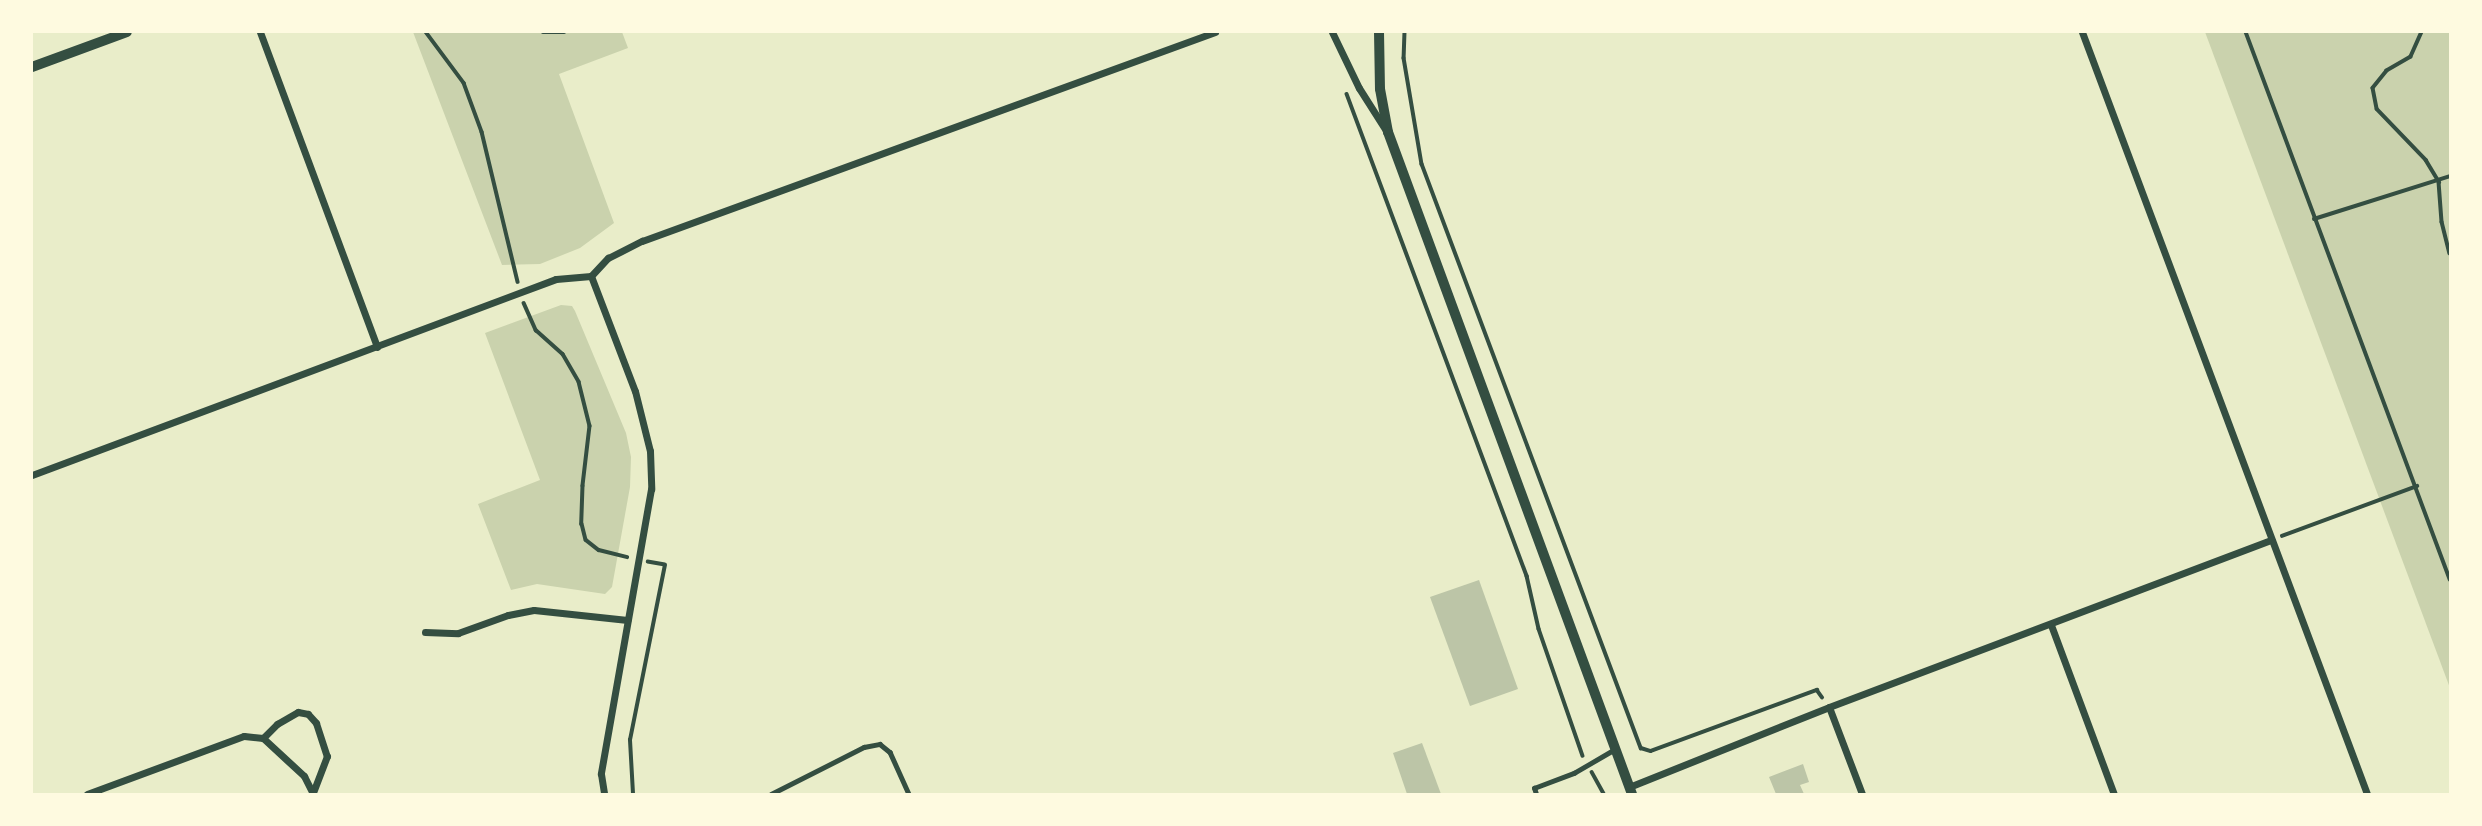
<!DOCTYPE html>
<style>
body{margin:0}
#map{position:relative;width:2482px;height:826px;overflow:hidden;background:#e9edc9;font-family:"PT Sans",sans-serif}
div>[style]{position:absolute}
.green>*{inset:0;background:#cad2ad}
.building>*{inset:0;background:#bcc5a7}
.path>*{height:3.5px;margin:-1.75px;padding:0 1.75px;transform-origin:1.75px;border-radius:1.75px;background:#344e41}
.service>*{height:4.5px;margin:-2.25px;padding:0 2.25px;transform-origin:2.25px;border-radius:2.25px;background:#344e41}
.minor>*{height:7px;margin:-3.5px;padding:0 3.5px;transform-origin:3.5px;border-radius:3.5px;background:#344e41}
.tertiary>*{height:10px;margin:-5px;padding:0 5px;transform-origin:5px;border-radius:5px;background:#344e41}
span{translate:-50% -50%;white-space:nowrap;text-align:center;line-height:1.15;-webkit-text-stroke:7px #fefae0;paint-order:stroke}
.frame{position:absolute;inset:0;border:33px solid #fefae0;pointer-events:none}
</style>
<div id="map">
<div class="green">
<div style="clip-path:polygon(413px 32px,622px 32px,628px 48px,559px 74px,614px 223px,580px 248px,540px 264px,502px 265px)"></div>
<div style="clip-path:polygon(2205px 32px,2450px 32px,2450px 688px)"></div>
<div style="clip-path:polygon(561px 305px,572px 306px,575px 311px,626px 433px,631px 457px,630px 487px,612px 587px,605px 594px,537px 584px,511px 590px,478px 504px,540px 480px,485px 333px)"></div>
</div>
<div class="building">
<div style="clip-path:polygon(1479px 580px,1518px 689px,1470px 706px,1430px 597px)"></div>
<div style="clip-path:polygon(1422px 743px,1441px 794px,1407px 794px,1393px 753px)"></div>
<div style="clip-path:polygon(1803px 764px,1809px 782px,1800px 785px,1804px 794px,1776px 794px,1769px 777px)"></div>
</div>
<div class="path">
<div style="left:426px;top:32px;width:64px;rotate:53.3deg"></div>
<div style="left:464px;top:83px;width:52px;rotate:69.8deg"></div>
<div style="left:482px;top:132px;width:154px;rotate:76.5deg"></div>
<div style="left:543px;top:32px;width:21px"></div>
<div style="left:1405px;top:32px;width:26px;rotate:92deg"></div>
<div style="left:1404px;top:58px;width:108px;rotate:80.4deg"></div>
<div style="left:1422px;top:164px;width:624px;rotate:69.44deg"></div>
<div style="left:1641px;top:748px;width:10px;rotate:17deg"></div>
<div style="left:1651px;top:751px;width:177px;rotate:-20.2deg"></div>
<div style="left:1817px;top:690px;width:9px;rotate:54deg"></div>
<div style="left:2246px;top:32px;width:584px;rotate:69.55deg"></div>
<div style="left:2422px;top:32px;width:27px;rotate:114deg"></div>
<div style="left:2411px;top:57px;width:28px;rotate:150deg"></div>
<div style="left:2387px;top:71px;width:22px;rotate:129deg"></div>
<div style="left:2373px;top:88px;width:21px;rotate:79deg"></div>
<div style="left:2377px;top:109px;width:71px;rotate:46.1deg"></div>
<div style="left:2426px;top:160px;width:26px;rotate:59deg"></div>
<div style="left:2439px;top:182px;width:40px;rotate:85.7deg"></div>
<div style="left:2442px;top:222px;width:32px;rotate:76deg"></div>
<div style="left:1347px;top:94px;width:515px;rotate:69.52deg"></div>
<div style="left:1527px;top:576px;width:54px;rotate:77.2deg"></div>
<div style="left:1539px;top:629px;width:134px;rotate:70.9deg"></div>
<div style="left:2314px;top:219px;width:143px;rotate:-17.5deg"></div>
<div style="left:524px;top:303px;width:30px;rotate:66deg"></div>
<div style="left:536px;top:330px;width:36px;rotate:42deg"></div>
<div style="left:563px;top:354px;width:32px;rotate:60deg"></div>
<div style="left:579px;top:382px;width:45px;rotate:76deg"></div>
<div style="left:590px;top:426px;width:60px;rotate:96.7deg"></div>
<div style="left:583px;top:486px;width:38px;rotate:92deg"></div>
<div style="left:582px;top:524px;width:16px;rotate:76deg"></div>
<div style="left:586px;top:540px;width:16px;rotate:38deg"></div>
<div style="left:599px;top:550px;width:29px;rotate:14deg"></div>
<div style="left:2282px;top:536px;width:144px;rotate:-20.3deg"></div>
<div style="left:1592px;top:772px;width:25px;rotate:61deg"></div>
<div style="left:633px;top:794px;width:54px;rotate:-93.2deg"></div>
<div style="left:630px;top:740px;width:178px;rotate:-78.7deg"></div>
<div style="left:665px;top:565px;width:17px;rotate:-170deg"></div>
</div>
<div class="service">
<div style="left:771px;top:794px;width:104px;rotate:-26.8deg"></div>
<div style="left:864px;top:747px;width:16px;rotate:-11deg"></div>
<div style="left:880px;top:744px;width:13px;rotate:39deg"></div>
<div style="left:890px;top:752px;width:46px;rotate:65.7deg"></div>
<div style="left:1536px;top:794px;width:6px;rotate:-108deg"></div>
<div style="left:1534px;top:788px;width:43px;rotate:-20.6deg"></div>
<div style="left:1574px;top:773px;width:48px;rotate:-30.3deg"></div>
</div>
<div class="minor">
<div style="left:260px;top:32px;width:336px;rotate:69.6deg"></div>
<div style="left:1332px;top:32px;width:62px;rotate:64.3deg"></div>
<div style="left:1359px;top:88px;width:49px;rotate:57.6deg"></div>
<div style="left:2082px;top:32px;width:814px;rotate:69.49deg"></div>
<div style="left:591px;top:276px;width:25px;rotate:-47deg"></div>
<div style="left:608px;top:258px;width:38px;rotate:-27deg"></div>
<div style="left:642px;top:241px;width:610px;rotate:-20.04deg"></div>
<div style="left:591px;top:276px;width:123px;rotate:69.1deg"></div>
<div style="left:635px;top:391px;width:62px;rotate:76deg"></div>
<div style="left:650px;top:451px;width:38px;rotate:88deg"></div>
<div style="left:651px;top:489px;width:289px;rotate:100deg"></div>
<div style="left:601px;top:774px;width:20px;rotate:81deg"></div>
<div style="left:32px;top:475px;width:559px;rotate:-20.51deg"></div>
<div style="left:556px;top:279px;width:35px;rotate:-5deg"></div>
<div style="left:2051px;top:625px;width:180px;rotate:69.6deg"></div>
<div style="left:425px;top:632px;width:33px;rotate:2deg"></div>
<div style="left:458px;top:633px;width:53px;rotate:-19.8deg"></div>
<div style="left:508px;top:615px;width:26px;rotate:-11deg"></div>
<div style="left:534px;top:610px;width:94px;rotate:6.1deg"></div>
<div style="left:1829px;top:707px;width:93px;rotate:69.2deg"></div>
<div style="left:263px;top:738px;width:20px;rotate:-45deg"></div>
<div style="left:277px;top:724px;width:24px;rotate:-30deg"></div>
<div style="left:298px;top:712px;width:10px;rotate:11deg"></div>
<div style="left:308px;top:714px;width:12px;rotate:48deg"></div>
<div style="left:316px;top:723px;width:35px;rotate:72deg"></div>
<div style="left:327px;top:756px;width:39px;rotate:111deg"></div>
<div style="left:263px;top:738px;width:56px;rotate:42.8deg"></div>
<div style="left:304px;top:776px;width:20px;rotate:63deg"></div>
<div style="left:1629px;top:787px;width:215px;rotate:-21.8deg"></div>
<div style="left:1829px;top:707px;width:473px;rotate:-20.7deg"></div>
<div style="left:87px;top:794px;width:167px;rotate:-20.3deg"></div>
<div style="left:244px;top:736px;width:19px;rotate:6deg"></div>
</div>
<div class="tertiary">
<div style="left:1379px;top:32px;width:57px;rotate:89deg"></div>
<div style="left:1380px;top:89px;width:44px;rotate:79.5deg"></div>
<div style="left:1388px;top:132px;width:706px;rotate:69.77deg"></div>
<div style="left:32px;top:67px;width:101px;rotate:-20.2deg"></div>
</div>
<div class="frame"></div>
</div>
